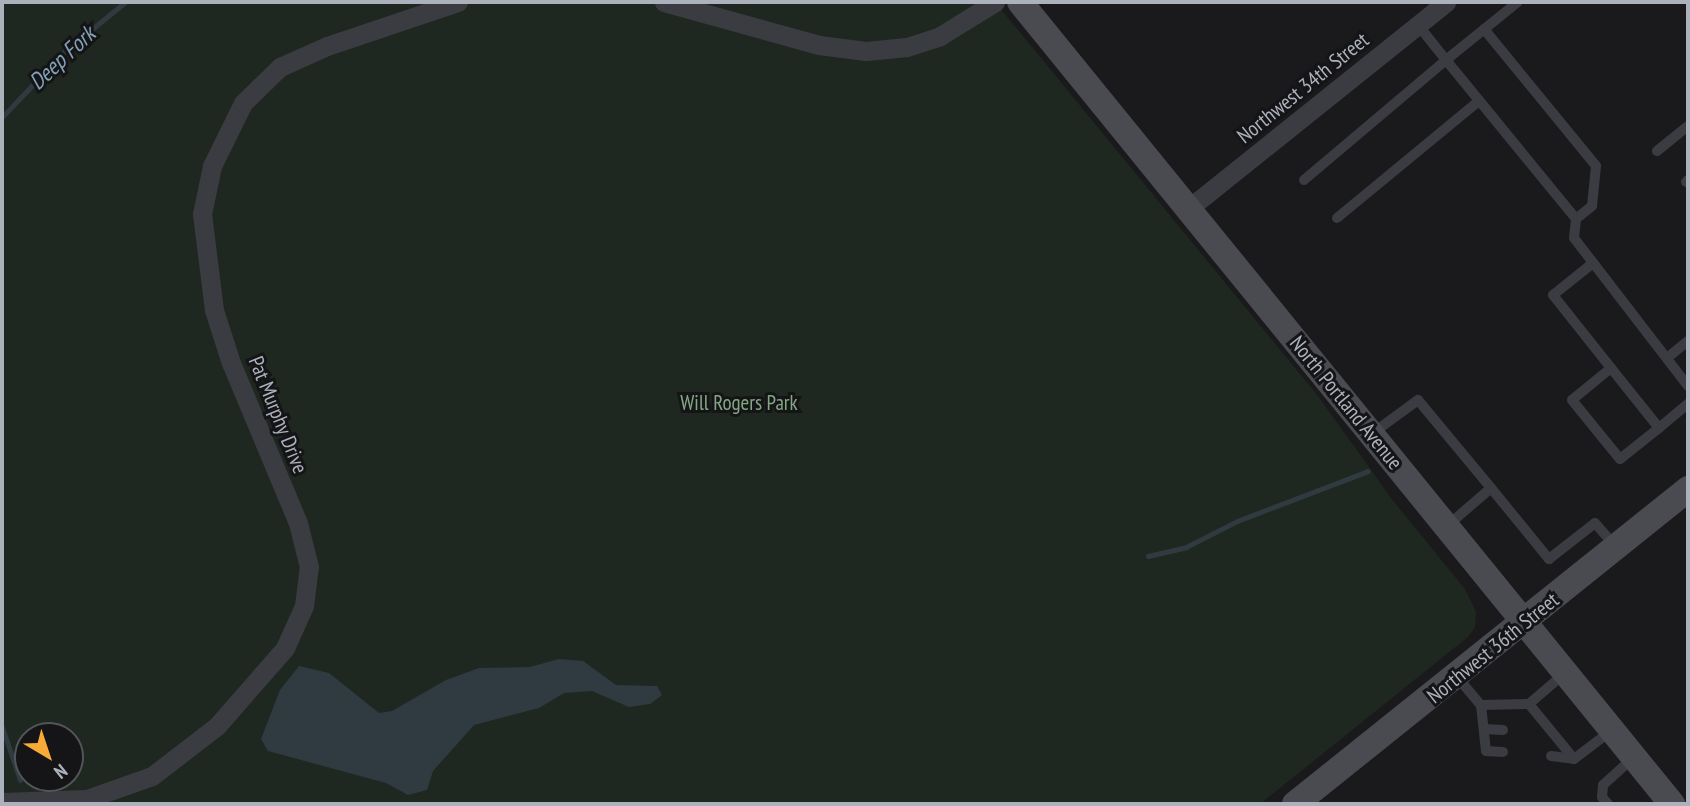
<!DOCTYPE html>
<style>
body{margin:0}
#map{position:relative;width:1690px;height:806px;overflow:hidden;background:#1a1a1c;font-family:"PT Sans Narrow",sans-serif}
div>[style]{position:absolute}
.green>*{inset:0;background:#1f2820}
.water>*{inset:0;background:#2f3a41}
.stream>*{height:5px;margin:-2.5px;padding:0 2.5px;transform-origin:2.5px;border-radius:2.5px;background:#2f3a41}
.lane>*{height:10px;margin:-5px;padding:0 5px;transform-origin:5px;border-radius:5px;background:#3b3c41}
.street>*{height:19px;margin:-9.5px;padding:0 9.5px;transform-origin:9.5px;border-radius:9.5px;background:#3b3c41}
.secondary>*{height:26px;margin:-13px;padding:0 13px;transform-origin:13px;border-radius:13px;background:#494b51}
span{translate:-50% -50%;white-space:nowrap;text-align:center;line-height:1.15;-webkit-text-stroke:6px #151517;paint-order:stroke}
.street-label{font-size:21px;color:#acb2bc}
.park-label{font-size:21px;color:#83a783}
.water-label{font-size:23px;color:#83a2b7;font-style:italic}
.frame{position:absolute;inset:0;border:4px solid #acb2bc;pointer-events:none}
.north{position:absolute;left:14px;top:722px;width:70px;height:70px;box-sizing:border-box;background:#151517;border:2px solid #515459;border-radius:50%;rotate:141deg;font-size:19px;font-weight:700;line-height:28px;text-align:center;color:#acb2bc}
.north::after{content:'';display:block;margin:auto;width:24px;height:32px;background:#f7aa38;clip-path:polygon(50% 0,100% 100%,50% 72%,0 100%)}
</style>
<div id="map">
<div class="green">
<div style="clip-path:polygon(evenodd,2px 2px,995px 2px,1318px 396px,1394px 502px,1465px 589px,1476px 612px,1475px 627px,1468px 637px,1260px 804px,2px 804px,2px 2px,28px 736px,70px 736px,70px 778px,28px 778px,28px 736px)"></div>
</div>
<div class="water">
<div style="clip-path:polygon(559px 659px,583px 661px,616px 685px,657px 686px,662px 695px,650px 704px,629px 707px,592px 691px,564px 693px,539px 708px,474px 725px,433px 771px,427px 790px,408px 795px,386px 783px,268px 751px,261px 739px,280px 690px,299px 666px,329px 673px,379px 713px,392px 711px,446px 680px,479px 668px,530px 667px)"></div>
</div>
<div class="stream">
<div style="left:2px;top:117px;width:90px;rotate:-46.4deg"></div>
<div style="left:64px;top:52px;width:79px;rotate:-39.3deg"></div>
<div style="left:1148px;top:556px;width:39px;rotate:-13deg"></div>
<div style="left:1186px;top:547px;width:57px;rotate:-27deg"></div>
<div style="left:1237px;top:521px;width:140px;rotate:-20.9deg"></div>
<div style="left:2px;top:727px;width:56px;rotate:71.2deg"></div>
</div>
<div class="lane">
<div style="left:1418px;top:25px;width:45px;rotate:51.3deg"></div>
<div style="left:1446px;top:60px;width:92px;rotate:-38.9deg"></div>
<div style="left:1484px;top:29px;width:177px;rotate:50.7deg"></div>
<div style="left:1596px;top:166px;width:40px;rotate:95.7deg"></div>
<div style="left:1592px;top:206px;width:21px;rotate:141deg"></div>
<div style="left:1657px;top:151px;width:40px;rotate:-39deg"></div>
<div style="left:1304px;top:180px;width:186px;rotate:-40.2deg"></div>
<div style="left:1446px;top:60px;width:205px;rotate:50.7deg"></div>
<div style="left:1576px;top:219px;width:19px;rotate:96deg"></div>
<div style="left:1574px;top:238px;width:187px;rotate:52.4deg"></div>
<div style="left:1686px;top:182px;width:3px;rotate:-45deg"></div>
<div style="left:1337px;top:218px;width:184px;rotate:-39.5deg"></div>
<div style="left:1593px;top:263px;width:51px;rotate:141.3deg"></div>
<div style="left:1553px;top:295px;width:93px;rotate:51.5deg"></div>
<div style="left:1667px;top:358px;width:27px;rotate:-39deg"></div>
<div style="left:1659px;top:428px;width:77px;rotate:-128.7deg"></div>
<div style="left:1611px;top:368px;width:50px;rotate:140.6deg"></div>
<div style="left:1572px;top:400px;width:76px;rotate:50.9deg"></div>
<div style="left:1620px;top:459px;width:50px;rotate:-38.5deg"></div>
<div style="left:1659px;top:428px;width:38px;rotate:-40deg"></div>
<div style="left:1373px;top:433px;width:56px;rotate:-36.3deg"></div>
<div style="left:1418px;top:400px;width:114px;rotate:50.3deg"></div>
<div style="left:1447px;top:526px;width:58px;rotate:-40.8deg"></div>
<div style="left:1491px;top:488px;width:92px;rotate:50.8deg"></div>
<div style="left:1549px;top:559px;width:58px;rotate:-38deg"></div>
<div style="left:1595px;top:523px;width:32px;rotate:49deg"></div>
<div style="left:1565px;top:673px;width:48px;rotate:139.3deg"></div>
<div style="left:1529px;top:704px;width:71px;rotate:50.7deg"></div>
<div style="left:1458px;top:678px;width:35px;rotate:50deg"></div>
<div style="left:1481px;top:705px;width:46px;rotate:83.8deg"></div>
<div style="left:1486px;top:751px;width:17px;rotate:3deg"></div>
<div style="left:1481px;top:705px;width:48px;rotate:-1.2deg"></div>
<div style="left:1485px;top:729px;width:18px;rotate:3deg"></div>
<div style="left:1551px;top:756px;width:23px;rotate:7deg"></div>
<div style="left:1574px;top:759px;width:48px;rotate:-37.3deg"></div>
<div style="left:1608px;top:804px;width:9px;rotate:-131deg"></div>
<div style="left:1602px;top:797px;width:12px;rotate:-85deg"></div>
<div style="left:1603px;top:785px;width:42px;rotate:-42.1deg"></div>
</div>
<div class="street">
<div style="left:664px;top:2px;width:161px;rotate:15.5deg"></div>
<div style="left:819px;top:45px;width:47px;rotate:7.3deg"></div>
<div style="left:866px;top:51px;width:41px;rotate:-5.6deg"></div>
<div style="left:907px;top:47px;width:35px;rotate:-18deg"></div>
<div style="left:940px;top:36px;width:65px;rotate:-31.7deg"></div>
<div style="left:1188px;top:209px;width:331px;rotate:-38.7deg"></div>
<div style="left:2px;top:802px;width:85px;rotate:-2deg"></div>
<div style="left:87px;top:799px;width:69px;rotate:-19.5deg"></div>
<div style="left:152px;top:776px;width:82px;rotate:-37.6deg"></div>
<div style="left:217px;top:726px;width:103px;rotate:-48.9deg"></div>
<div style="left:285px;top:648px;width:46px;rotate:-65.7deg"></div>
<div style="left:304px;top:606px;width:39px;rotate:-83deg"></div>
<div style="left:309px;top:567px;width:45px;rotate:-104deg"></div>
<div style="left:298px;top:523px;width:173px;rotate:-112.7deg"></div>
<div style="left:231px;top:363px;width:56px;rotate:-107.8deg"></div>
<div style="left:214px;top:310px;width:97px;rotate:-97.1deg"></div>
<div style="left:202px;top:214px;width:49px;rotate:-78.2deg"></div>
<div style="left:212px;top:166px;width:70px;rotate:-63.8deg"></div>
<div style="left:243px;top:103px;width:52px;rotate:-44.2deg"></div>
<div style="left:280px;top:67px;width:51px;rotate:-24.1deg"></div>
<div style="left:327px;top:46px;width:138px;rotate:-18.6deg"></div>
</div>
<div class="secondary">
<div style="left:1020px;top:2px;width:1034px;rotate:50.89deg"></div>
<div style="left:1295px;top:804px;width:504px;rotate:-38.71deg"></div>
</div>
<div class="street-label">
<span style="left:1303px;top:88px;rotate:-39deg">Northwest 34th Street</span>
<span style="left:1346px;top:403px;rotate:51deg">North Portland Avenue</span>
<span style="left:278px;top:415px;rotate:68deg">Pat Murphy Drive</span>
<span style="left:1493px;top:648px;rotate:-39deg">Northwest 36th Street</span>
</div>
<div class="park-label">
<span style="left:739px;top:403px">Will Rogers Park</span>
</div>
<div class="water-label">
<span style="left:62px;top:58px;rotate:-43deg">Deep Fork</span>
</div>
<div class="frame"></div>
<div class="north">N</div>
</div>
